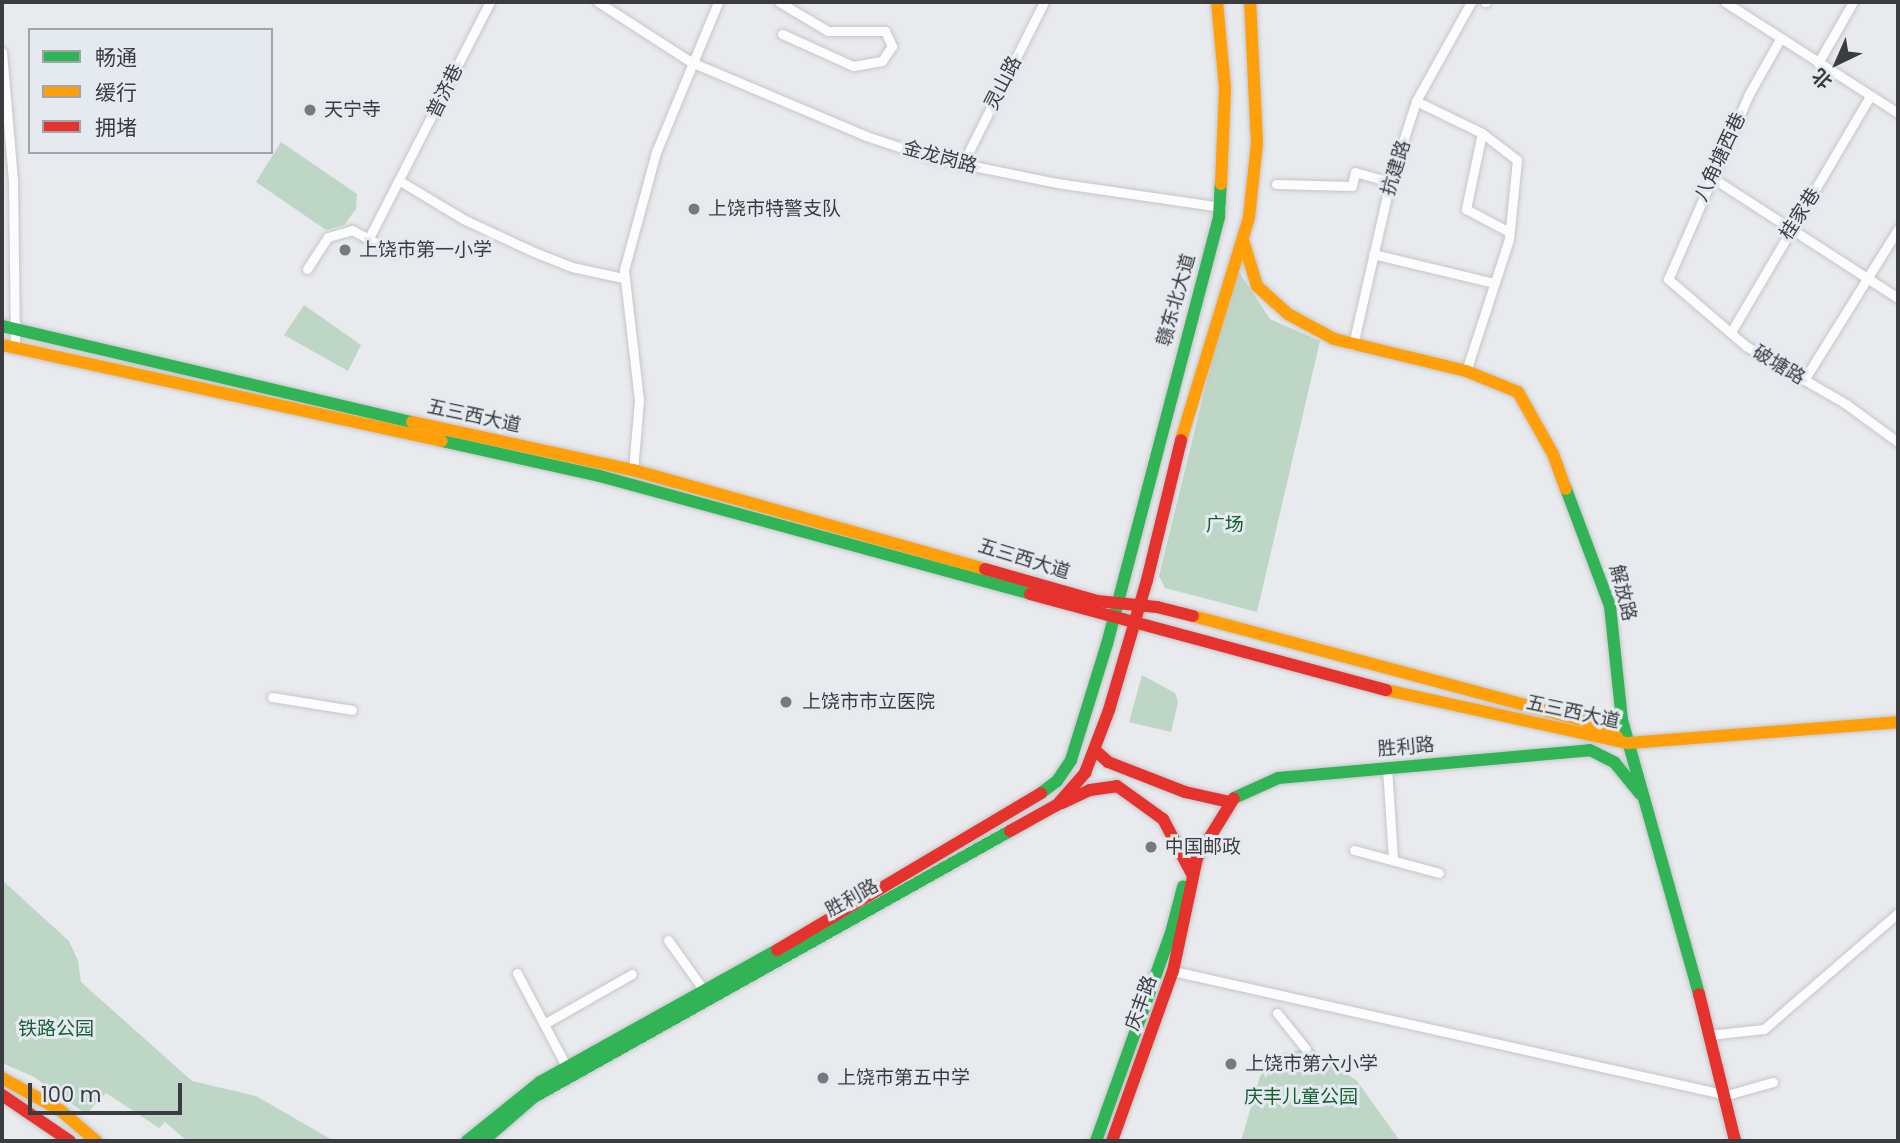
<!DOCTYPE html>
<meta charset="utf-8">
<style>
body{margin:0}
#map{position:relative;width:1900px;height:1143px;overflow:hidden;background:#e8eaed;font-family:Poppins,"Noto Sans SC",sans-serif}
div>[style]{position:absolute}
.green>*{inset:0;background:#bed6c5}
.roads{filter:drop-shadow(0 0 2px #c5c6c9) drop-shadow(0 0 2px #c5c6c9)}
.street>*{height:9px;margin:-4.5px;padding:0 4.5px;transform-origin:4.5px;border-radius:4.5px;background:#fcfcfc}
.fast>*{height:12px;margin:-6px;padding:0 6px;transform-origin:6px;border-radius:6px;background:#30b455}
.slow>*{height:12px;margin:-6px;padding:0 6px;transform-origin:6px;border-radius:6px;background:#ff9f0a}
.jam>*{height:12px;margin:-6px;padding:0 6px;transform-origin:6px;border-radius:6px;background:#e5322d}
.dots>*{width:19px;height:19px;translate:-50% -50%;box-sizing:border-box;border:4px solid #e5eaf0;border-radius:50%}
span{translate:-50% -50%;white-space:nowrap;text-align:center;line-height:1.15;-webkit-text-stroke:6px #e5eaf0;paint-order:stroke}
.street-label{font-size:19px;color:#3a3c3f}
.poi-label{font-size:19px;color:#3a3c3f}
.left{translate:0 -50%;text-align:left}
.park-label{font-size:19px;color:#196133}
.frame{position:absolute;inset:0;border:4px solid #3a3c3f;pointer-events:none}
.legend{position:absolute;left:28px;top:28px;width:245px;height:126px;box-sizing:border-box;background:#e5eaf0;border:2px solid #a1a4a9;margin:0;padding:9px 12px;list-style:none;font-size:21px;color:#3a3c3f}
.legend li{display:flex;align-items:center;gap:14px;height:35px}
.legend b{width:35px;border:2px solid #a1a4a9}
.north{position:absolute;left:1802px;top:28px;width:70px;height:70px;-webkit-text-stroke:5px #e5eaf0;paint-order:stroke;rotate:224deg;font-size:19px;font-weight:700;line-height:28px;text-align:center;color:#3a3c3f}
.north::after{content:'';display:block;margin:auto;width:24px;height:32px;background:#3a3c3f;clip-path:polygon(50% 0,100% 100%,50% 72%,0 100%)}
.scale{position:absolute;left:28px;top:1083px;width:154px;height:32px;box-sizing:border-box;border:4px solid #3a3c3f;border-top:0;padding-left:9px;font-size:21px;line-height:24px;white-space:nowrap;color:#3a3c3f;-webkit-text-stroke:5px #e5eaf0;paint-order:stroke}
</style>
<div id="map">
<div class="green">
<div style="clip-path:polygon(281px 142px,357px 194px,356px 209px,344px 225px,326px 230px,256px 182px)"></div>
<div style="clip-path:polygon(1235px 266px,1270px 319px,1320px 341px,1257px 612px,1165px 588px,1159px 576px)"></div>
<div style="clip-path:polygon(304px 305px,361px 345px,348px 371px,284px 335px)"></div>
<div style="clip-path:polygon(1142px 675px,1175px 693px,1178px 702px,1171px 732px,1129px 722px)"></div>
<div style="clip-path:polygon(2px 880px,69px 941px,78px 961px,81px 982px,192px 1081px,256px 1096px,334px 1141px,187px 1141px,165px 1122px,159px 1128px,106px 1093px,86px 1114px,34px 1077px,2px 1063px)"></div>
<div style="clip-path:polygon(1312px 1048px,1357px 1081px,1400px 1141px,1241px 1141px,1260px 1076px,1281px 1053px)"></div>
</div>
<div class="roads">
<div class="street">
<div style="left:598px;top:2px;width:111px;rotate:32.8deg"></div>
<div style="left:691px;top:62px;width:190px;rotate:22.9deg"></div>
<div style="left:866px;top:136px;width:66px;rotate:18.4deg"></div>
<div style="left:929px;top:157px;width:131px;rotate:11.5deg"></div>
<div style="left:1057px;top:183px;width:166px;rotate:8.3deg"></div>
<div style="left:779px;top:2px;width:57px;rotate:30.6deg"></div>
<div style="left:828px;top:31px;width:57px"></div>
<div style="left:885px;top:31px;width:17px;rotate:65deg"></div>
<div style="left:892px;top:46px;width:18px;rotate:124deg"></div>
<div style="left:882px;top:61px;width:29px;rotate:170deg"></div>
<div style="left:853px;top:66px;width:78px;rotate:-155.7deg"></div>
<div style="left:1485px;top:2px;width:1px"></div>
<div style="left:1725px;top:2px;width:206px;rotate:32.7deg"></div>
<div style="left:1780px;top:39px;width:63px;rotate:119.4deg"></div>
<div style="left:1749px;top:94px;width:202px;rotate:113.6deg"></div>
<div style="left:1668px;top:279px;width:103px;rotate:40.7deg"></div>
<div style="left:1746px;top:346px;width:116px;rotate:30.1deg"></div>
<div style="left:1846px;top:404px;width:64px;rotate:36.2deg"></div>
<div style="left:2px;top:52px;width:128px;rotate:85.1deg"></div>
<div style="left:13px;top:180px;width:168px;rotate:89.3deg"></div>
<div style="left:1818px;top:63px;width:70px;rotate:-60.2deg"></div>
<div style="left:1416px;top:101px;width:73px;rotate:25.9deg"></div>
<div style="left:1482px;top:133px;width:44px;rotate:37.6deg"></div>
<div style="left:1517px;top:160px;width:79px;rotate:95.8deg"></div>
<div style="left:1509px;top:239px;width:139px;rotate:108deg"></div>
<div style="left:1482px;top:133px;width:78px;rotate:101.9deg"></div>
<div style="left:1466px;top:209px;width:49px;rotate:28.1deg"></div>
<div style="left:962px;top:165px;width:182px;rotate:-63.3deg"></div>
<div style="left:1711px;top:177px;width:223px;rotate:32.9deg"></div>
<div style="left:400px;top:181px;width:74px;rotate:31.1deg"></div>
<div style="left:463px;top:219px;width:78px;rotate:24.9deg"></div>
<div style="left:534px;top:252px;width:41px;rotate:21.5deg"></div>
<div style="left:572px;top:267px;width:52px;rotate:12.2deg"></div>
<div style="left:1276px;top:184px;width:76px;rotate:1.5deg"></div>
<div style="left:1352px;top:186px;width:14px;rotate:-78deg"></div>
<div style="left:1355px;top:172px;width:36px;rotate:16deg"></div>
<div style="left:369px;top:238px;width:265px;rotate:-62.9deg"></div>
<div style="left:1373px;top:254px;width:124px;rotate:13.5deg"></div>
<div style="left:307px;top:269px;width:38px;rotate:-57deg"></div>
<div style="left:328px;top:237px;width:25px;rotate:-16deg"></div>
<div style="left:352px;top:230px;width:47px;rotate:28.2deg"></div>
<div style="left:1731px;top:332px;width:274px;rotate:-59.5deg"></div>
<div style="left:1353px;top:345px;width:167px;rotate:-77.2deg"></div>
<div style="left:1390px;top:182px;width:85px;rotate:-72.2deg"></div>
<div style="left:1416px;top:101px;width:113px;rotate:-60.9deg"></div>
<div style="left:1804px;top:380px;width:178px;rotate:-58.1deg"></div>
<div style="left:633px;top:470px;width:70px;rotate:-85.1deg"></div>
<div style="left:639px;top:400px;width:131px;rotate:-96.6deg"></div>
<div style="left:624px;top:270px;width:122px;rotate:-74.8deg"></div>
<div style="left:656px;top:152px;width:162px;rotate:-67.5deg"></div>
<div style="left:272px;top:697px;width:81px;rotate:9.2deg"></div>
<div style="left:1387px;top:768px;width:90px;rotate:86.2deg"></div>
<div style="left:1354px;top:850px;width:88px;rotate:15.1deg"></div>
<div style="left:668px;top:940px;width:60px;rotate:54.5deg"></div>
<div style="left:1173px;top:971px;width:568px;rotate:12.62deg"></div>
<div style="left:1727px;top:1095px;width:48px;rotate:-15.8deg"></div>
<div style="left:517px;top:973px;width:105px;rotate:62.2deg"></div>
<div style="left:1277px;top:1013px;width:46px;rotate:51.1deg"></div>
<div style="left:544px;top:1024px;width:101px;rotate:-29.6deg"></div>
<div style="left:1709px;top:1035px;width:55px;rotate:-6.2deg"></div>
<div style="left:1764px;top:1029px;width:177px;rotate:-40.9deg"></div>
</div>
<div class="fast">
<div style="left:2px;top:326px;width:421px;rotate:13.2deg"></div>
<div style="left:442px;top:441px;width:162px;rotate:12.5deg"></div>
<div style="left:600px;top:476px;width:446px;rotate:15.3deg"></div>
<div style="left:1566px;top:489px;width:125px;rotate:69.4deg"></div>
<div style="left:1610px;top:606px;width:115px;rotate:84deg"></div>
<div style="left:1622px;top:720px;width:285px;rotate:74.3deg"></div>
<div style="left:1041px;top:793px;width:20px;rotate:-37deg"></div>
<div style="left:1057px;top:781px;width:25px;rotate:-56deg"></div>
<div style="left:1071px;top:760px;width:121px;rotate:-72.8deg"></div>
<div style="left:1107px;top:644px;width:441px;rotate:-75.3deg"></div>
<div style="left:1219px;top:217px;width:33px;rotate:-87deg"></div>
<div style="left:1234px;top:798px;width:48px;rotate:-24.4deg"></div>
<div style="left:1278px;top:778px;width:313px;rotate:-5.1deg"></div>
<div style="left:1590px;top:750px;width:28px;rotate:27deg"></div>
<div style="left:1615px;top:763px;width:40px;rotate:51deg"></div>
<div style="left:467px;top:1141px;width:94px;rotate:-38.9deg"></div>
<div style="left:540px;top:1082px;width:271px;rotate:-29.1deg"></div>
<div style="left:483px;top:1141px;width:67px;rotate:-40.8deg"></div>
<div style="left:534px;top:1097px;width:545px;rotate:-29.2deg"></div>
<div style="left:1096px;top:1141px;width:221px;rotate:-70.2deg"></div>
<div style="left:1171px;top:933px;width:48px;rotate:-75.4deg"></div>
</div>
<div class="slow">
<div style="left:1217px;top:2px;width:87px;rotate:84.7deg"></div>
<div style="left:1225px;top:89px;width:95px;rotate:92.4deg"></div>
<div style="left:1243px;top:240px;width:48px;rotate:73.1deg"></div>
<div style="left:1257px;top:286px;width:42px;rotate:42.1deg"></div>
<div style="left:1288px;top:314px;width:52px;rotate:28.5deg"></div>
<div style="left:1334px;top:339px;width:136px;rotate:13.6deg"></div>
<div style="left:1466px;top:371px;width:56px;rotate:22deg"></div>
<div style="left:1518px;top:392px;width:71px;rotate:60.6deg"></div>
<div style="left:1553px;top:454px;width:37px;rotate:70deg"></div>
<div style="left:2px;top:345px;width:450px;rotate:12.3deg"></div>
<div style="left:412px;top:422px;width:226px;rotate:12.3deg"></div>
<div style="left:633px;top:470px;width:366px;rotate:15.7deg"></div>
<div style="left:1181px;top:440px;width:233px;rotate:-73deg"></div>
<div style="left:1249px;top:217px;width:74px;rotate:-83.8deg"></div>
<div style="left:1257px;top:143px;width:141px;rotate:-92.8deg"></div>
<div style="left:1193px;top:616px;width:409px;rotate:15deg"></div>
<div style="left:1588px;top:722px;width:33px;rotate:27deg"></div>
<div style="left:1386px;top:690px;width:248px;rotate:12.4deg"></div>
<div style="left:1628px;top:743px;width:271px;rotate:-4.4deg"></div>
<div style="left:2px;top:1078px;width:66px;rotate:28.9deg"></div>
<div style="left:60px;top:1110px;width:48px;rotate:40.7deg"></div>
</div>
<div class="jam">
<div style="left:985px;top:569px;width:116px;rotate:15.9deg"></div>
<div style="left:1097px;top:601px;width:60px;rotate:5.7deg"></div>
<div style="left:1157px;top:607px;width:37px;rotate:14deg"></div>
<div style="left:1030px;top:594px;width:369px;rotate:15.1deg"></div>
<div style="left:1097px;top:752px;width:15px;rotate:42deg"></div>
<div style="left:1108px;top:762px;width:83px;rotate:21.3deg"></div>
<div style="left:1185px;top:792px;width:45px;rotate:12.8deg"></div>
<div style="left:1062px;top:803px;width:31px;rotate:-25deg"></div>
<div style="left:1090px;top:790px;width:27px;rotate:-8deg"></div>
<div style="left:1117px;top:786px;width:57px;rotate:35.7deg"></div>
<div style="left:1163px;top:819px;width:62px;rotate:62.2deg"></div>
<div style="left:1010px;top:831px;width:54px;rotate:-29deg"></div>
<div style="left:1057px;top:805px;width:43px;rotate:-48.8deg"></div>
<div style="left:1085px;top:773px;width:67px;rotate:-69.1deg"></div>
<div style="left:1109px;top:710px;width:135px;rotate:-73.7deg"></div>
<div style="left:1147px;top:580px;width:144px;rotate:-76.3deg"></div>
<div style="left:777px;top:950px;width:307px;rotate:-30.7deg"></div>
<div style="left:1699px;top:994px;width:151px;rotate:76.2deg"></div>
<div style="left:2px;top:1095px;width:82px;rotate:34.1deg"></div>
<div style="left:1112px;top:1141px;width:181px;rotate:-70.3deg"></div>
<div style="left:1173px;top:971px;width:116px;rotate:-78deg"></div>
<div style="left:1197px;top:858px;width:70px;rotate:-58.3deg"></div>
</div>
</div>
<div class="dots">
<div style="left:310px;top:110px;background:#77797c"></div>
<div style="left:694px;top:209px;background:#77797c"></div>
<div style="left:345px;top:250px;background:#77797c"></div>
<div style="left:786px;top:702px;background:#77797c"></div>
<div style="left:1151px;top:847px;background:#77797c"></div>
<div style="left:1231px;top:1064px;background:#77797c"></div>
<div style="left:823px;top:1078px;background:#77797c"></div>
</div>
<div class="street-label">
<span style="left:1003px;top:83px;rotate:-63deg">灵山路</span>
<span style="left:445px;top:91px;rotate:-64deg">普济巷</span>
<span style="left:940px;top:157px;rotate:15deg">金龙岗路</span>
<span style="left:1720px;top:157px;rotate:-65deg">八角塘西巷</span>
<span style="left:1396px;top:168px;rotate:-73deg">抗建路</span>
<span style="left:1800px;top:214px;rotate:-57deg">桂家巷</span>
<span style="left:1176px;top:300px;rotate:-74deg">赣东北大道</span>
<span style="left:1779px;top:365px;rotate:31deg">破塘路</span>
<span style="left:474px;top:416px;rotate:12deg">五三西大道</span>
<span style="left:1024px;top:559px;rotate:17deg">五三西大道</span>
<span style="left:1623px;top:593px;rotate:76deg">解放路</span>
<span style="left:1573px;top:712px;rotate:12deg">五三西大道</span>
<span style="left:1406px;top:747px;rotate:-5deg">胜利路</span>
<span style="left:852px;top:898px;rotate:-29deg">胜利路</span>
<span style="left:1141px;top:1003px;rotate:-70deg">庆丰路</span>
</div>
<div class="poi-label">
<span class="left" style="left:324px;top:110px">天宁寺</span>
<span class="left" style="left:708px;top:209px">上饶市特警支队</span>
<span class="left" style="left:359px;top:250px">上饶市第一小学</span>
<span class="left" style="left:802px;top:702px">上饶市市立医院</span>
<span class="left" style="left:1165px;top:847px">中国邮政</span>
<span class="left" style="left:1245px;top:1064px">上饶市第六小学</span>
<span class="left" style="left:837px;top:1078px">上饶市第五中学</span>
</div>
<div class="park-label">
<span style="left:1225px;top:525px">广场</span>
<span style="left:56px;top:1029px">铁路公园</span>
<span style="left:1301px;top:1097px">庆丰儿童公园</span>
</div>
<div class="frame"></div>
<ul class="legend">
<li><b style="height:9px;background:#30b455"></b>畅通</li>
<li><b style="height:9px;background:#ff9f0a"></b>缓行</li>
<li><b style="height:9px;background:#e5322d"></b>拥堵</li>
</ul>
<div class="north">北</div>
<div class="scale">100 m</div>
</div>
